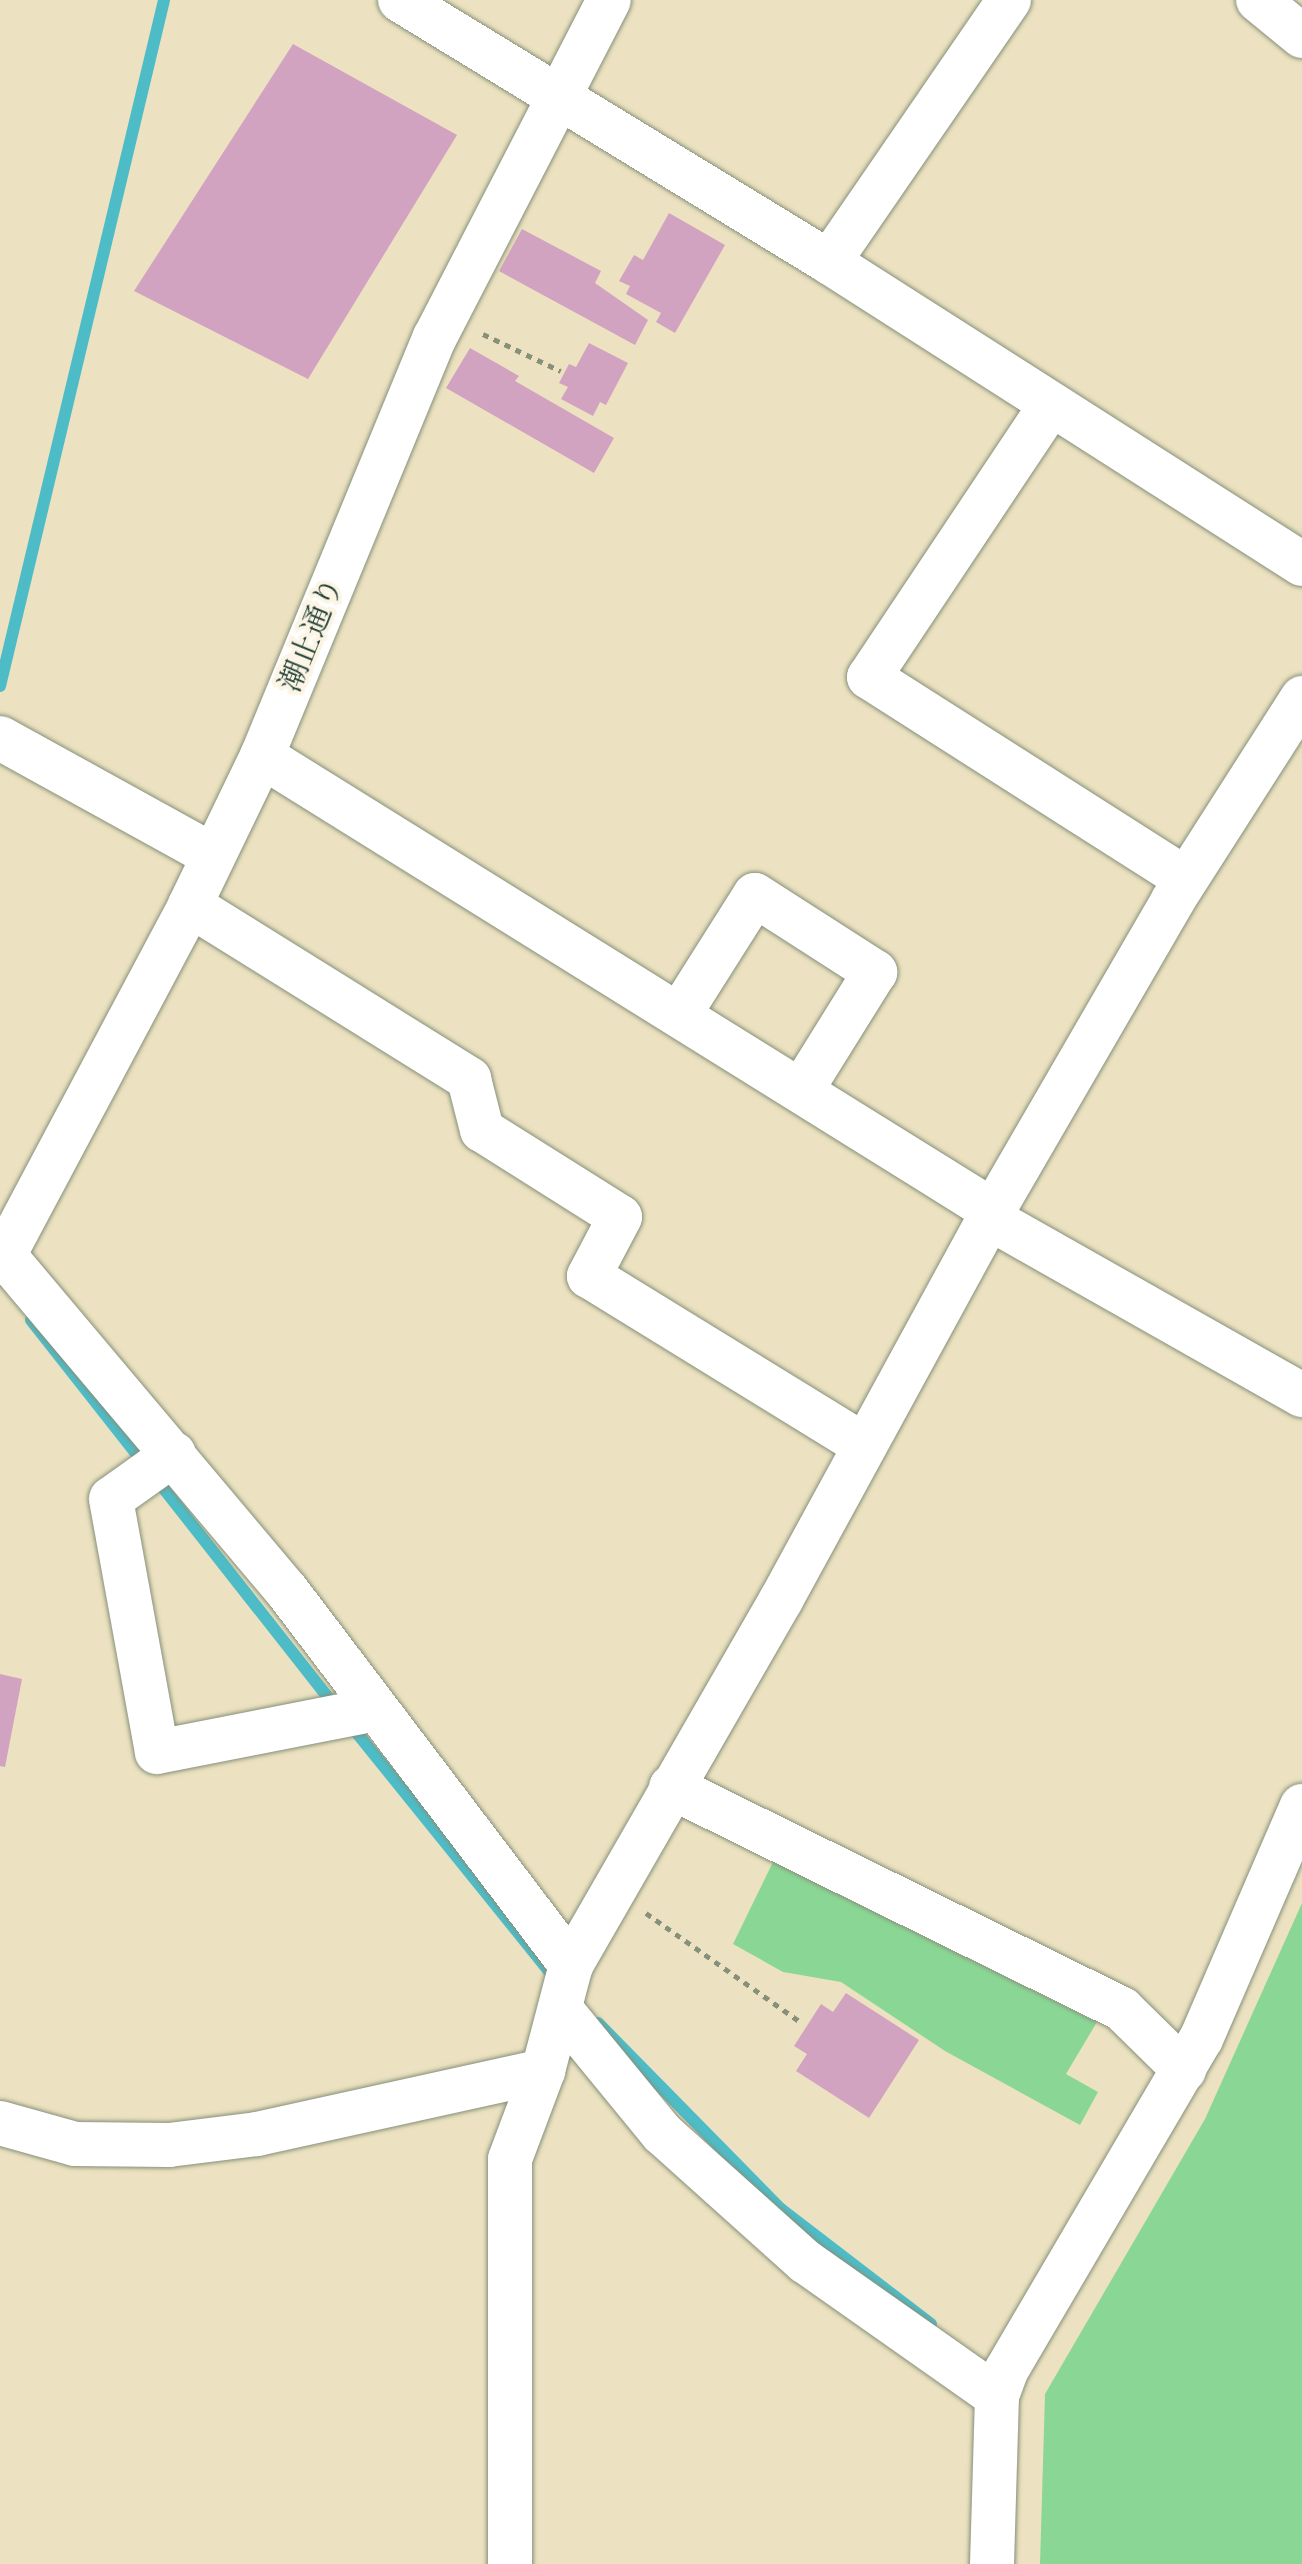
<!DOCTYPE html>
<meta charset="utf-8">
<style>
body{margin:0}
#map{position:relative;width:1302px;height:2564px;overflow:hidden;background:#ece2c1;font-family:"Libre Bodoni","Noto Serif JP",serif}
div>[style]{position:absolute}
.green>*{inset:0;background:#8ad795}
.stream>*{height:12px;margin:-6px;padding:0 6px;transform-origin:6px;border-radius:6px;background:#4ebcc7}
.building>*{inset:0;background:#d2a3c0}
.path>*{height:5px;margin-top:-2.5px;transform-origin:0;background:repeating-linear-gradient(90deg,#86907a 0 6px,transparent 0 12px)}
.roads{filter:drop-shadow(0 0 2px #86907a) drop-shadow(0 0 2px #86907a)}
.minor>*{height:44px;margin:-22px;padding:0 22px;transform-origin:22px;border-radius:22px;background:#fff}
.major>*{height:44px;margin:-22px;padding:0 22px;transform-origin:22px;border-radius:22px;background:#fff}
span{translate:-50% -50%;white-space:nowrap;text-align:center;line-height:1.15;-webkit-text-stroke:8px #fcf5e5;paint-order:stroke}
.street-label{font-size:30px;color:#1f3d34}
</style>
<div id="map">
<div class="green">
<div style="clip-path:polygon(773px 1862px,1097px 2022px,1066px 2074px,1098px 2092px,1080px 2125px,945px 2051px,841px 1982px,783px 1972px,733px 1944px)"></div>
<div style="clip-path:polygon(1302px 1903px,1302px 2564px,1040px 2564px,1045px 2394px,1205px 2119px)"></div>
</div>
<div class="stream">
<div style="left:0;top:686px;width:705px;rotate:-76.55deg"></div>
<div style="left:31px;top:1320px;width:494px;rotate:51.8deg"></div>
<div style="left:348px;top:1722px;width:333px;rotate:51.1deg"></div>
<div style="left:598px;top:2023px;width:261px;rotate:45.5deg"></div>
<div style="left:781px;top:2209px;width:189px;rotate:37.5deg"></div>
</div>
<div class="building">
<div style="clip-path:polygon(293px 44px,457px 135px,308px 379px,134px 291px)"></div>
<div style="clip-path:polygon(669px 213px,725px 245px,675px 333px,656px 322px,661px 313px,626px 294px,630px 286px,619px 281px,634px 255px,643px 260px)"></div>
<div style="clip-path:polygon(522px 229px,601px 271px,595px 283px,648px 320px,635px 345px,499px 271px)"></div>
<div style="clip-path:polygon(589px 343px,628px 363px,606px 405px,600px 402px,593px 416px,561px 399px,568px 387px,559px 383px,569px 364px,576px 367px)"></div>
<div style="clip-path:polygon(470px 348px,519px 376px,515px 381px,614px 438px,594px 473px,446px 388px)"></div>
<div style="clip-path:polygon(0 1674px,22px 1679px,5px 1767px,0 1766px)"></div>
<div style="clip-path:polygon(846px 1993px,919px 2040px,869px 2118px,796px 2071px,807px 2054px,794px 2046px,821px 2004px,833px 2012px)"></div>
</div>
<div class="path">
<div style="left:483px;top:334px;width:86px;rotate:25.4deg"></div>
<div style="left:646px;top:1913px;width:191px;rotate:35.2deg"></div>
</div>
<div class="roads">
<div class="minor">
<div style="left:400px;top:0;width:503px;rotate:31.41deg"></div>
<div style="left:829px;top:262px;width:561px;rotate:32.56deg"></div>
<div style="left:829px;top:262px;width:318px;rotate:-55.5deg"></div>
<div style="left:1050px;top:406px;width:326px;rotate:123.7deg"></div>
<div style="left:869px;top:677px;width:376px;rotate:32.5deg"></div>
<div style="left:0;top:738px;width:242px;rotate:28.9deg"></div>
<div style="left:262px;top:756px;width:861px;rotate:31.9deg"></div>
<div style="left:190px;top:905px;width:329px;rotate:31.9deg"></div>
<div style="left:469px;top:1079px;width:53px;rotate:75.7deg"></div>
<div style="left:482px;top:1130px;width:163px;rotate:32.2deg"></div>
<div style="left:620px;top:1217px;width:67px;rotate:117.7deg"></div>
<div style="left:589px;top:1276px;width:323px;rotate:31.6deg"></div>
<div style="left:679px;top:1015px;width:142px;rotate:-57.7deg"></div>
<div style="left:755px;top:895px;width:143px;rotate:32.7deg"></div>
<div style="left:875px;top:972px;width:140px;rotate:121.9deg"></div>
<div style="left:989px;top:1218px;width:360px;rotate:29.5deg"></div>
<div style="left:4px;top:1255px;width:439px;rotate:49.9deg"></div>
<div style="left:287px;top:1591px;width:470px;rotate:52.8deg"></div>
<div style="left:0;top:1263px;width:405px;rotate:-62deg"></div>
<div style="left:190px;top:905px;width:165px;rotate:-64.2deg"></div>
<div style="left:262px;top:756px;width:453px;rotate:-67.6deg"></div>
<div style="left:435px;top:337px;width:379px;rotate:-62.7deg"></div>
<div style="left:174px;top:1454px;width:77px;rotate:144.5deg"></div>
<div style="left:111px;top:1499px;width:257px;rotate:79.7deg"></div>
<div style="left:157px;top:1752px;width:223px;rotate:-11.1deg"></div>
<div style="left:671px;top:1787px;width:503px;rotate:26.21deg"></div>
<div style="left:1122px;top:2009px;width:87px;rotate:44.5deg"></div>
<div style="left:562px;top:2011px;width:158px;rotate:50.7deg"></div>
<div style="left:662px;top:2133px;width:193px;rotate:41.9deg"></div>
<div style="left:806px;top:2262px;width:233px;rotate:35.1deg"></div>
<div style="left:0;top:2123px;width:78px;rotate:15.6deg"></div>
<div style="left:75px;top:2144px;width:94px;rotate:0.6deg"></div>
<div style="left:169px;top:2145px;width:89px;rotate:-7.1deg"></div>
<div style="left:257px;top:2134px;width:293px;rotate:-12.4deg"></div>
<div style="left:510px;top:2564px;width:405px;rotate:-90deg"></div>
<div style="left:510px;top:2159px;width:94px;rotate:-69.4deg"></div>
<div style="left:543px;top:2071px;width:110px;rotate:-75.2deg"></div>
<div style="left:571px;top:1965px;width:421px;rotate:-60.1deg"></div>
<div style="left:781px;top:1600px;width:443px;rotate:-61.4deg"></div>
<div style="left:993px;top:1211px;width:359px;rotate:-59.9deg"></div>
<div style="left:1173px;top:900px;width:240px;rotate:-57.4deg"></div>
<div style="left:992px;top:2564px;width:168px;rotate:-88.3deg"></div>
<div style="left:997px;top:2396px;width:27px;rotate:-70deg"></div>
<div style="left:1006px;top:2371px;width:385px;rotate:-59.6deg"></div>
<div style="left:1201px;top:2039px;width:254px;rotate:-66.6deg"></div>
</div>
<div class="major">
<div style="left:1258px;top:0;width:57px;rotate:39.3deg"></div>
</div>
</div>
<div class="street-label">
<span style="left:312px;top:635px;rotate:-68deg">潮止通り</span>
</div>
</div>
